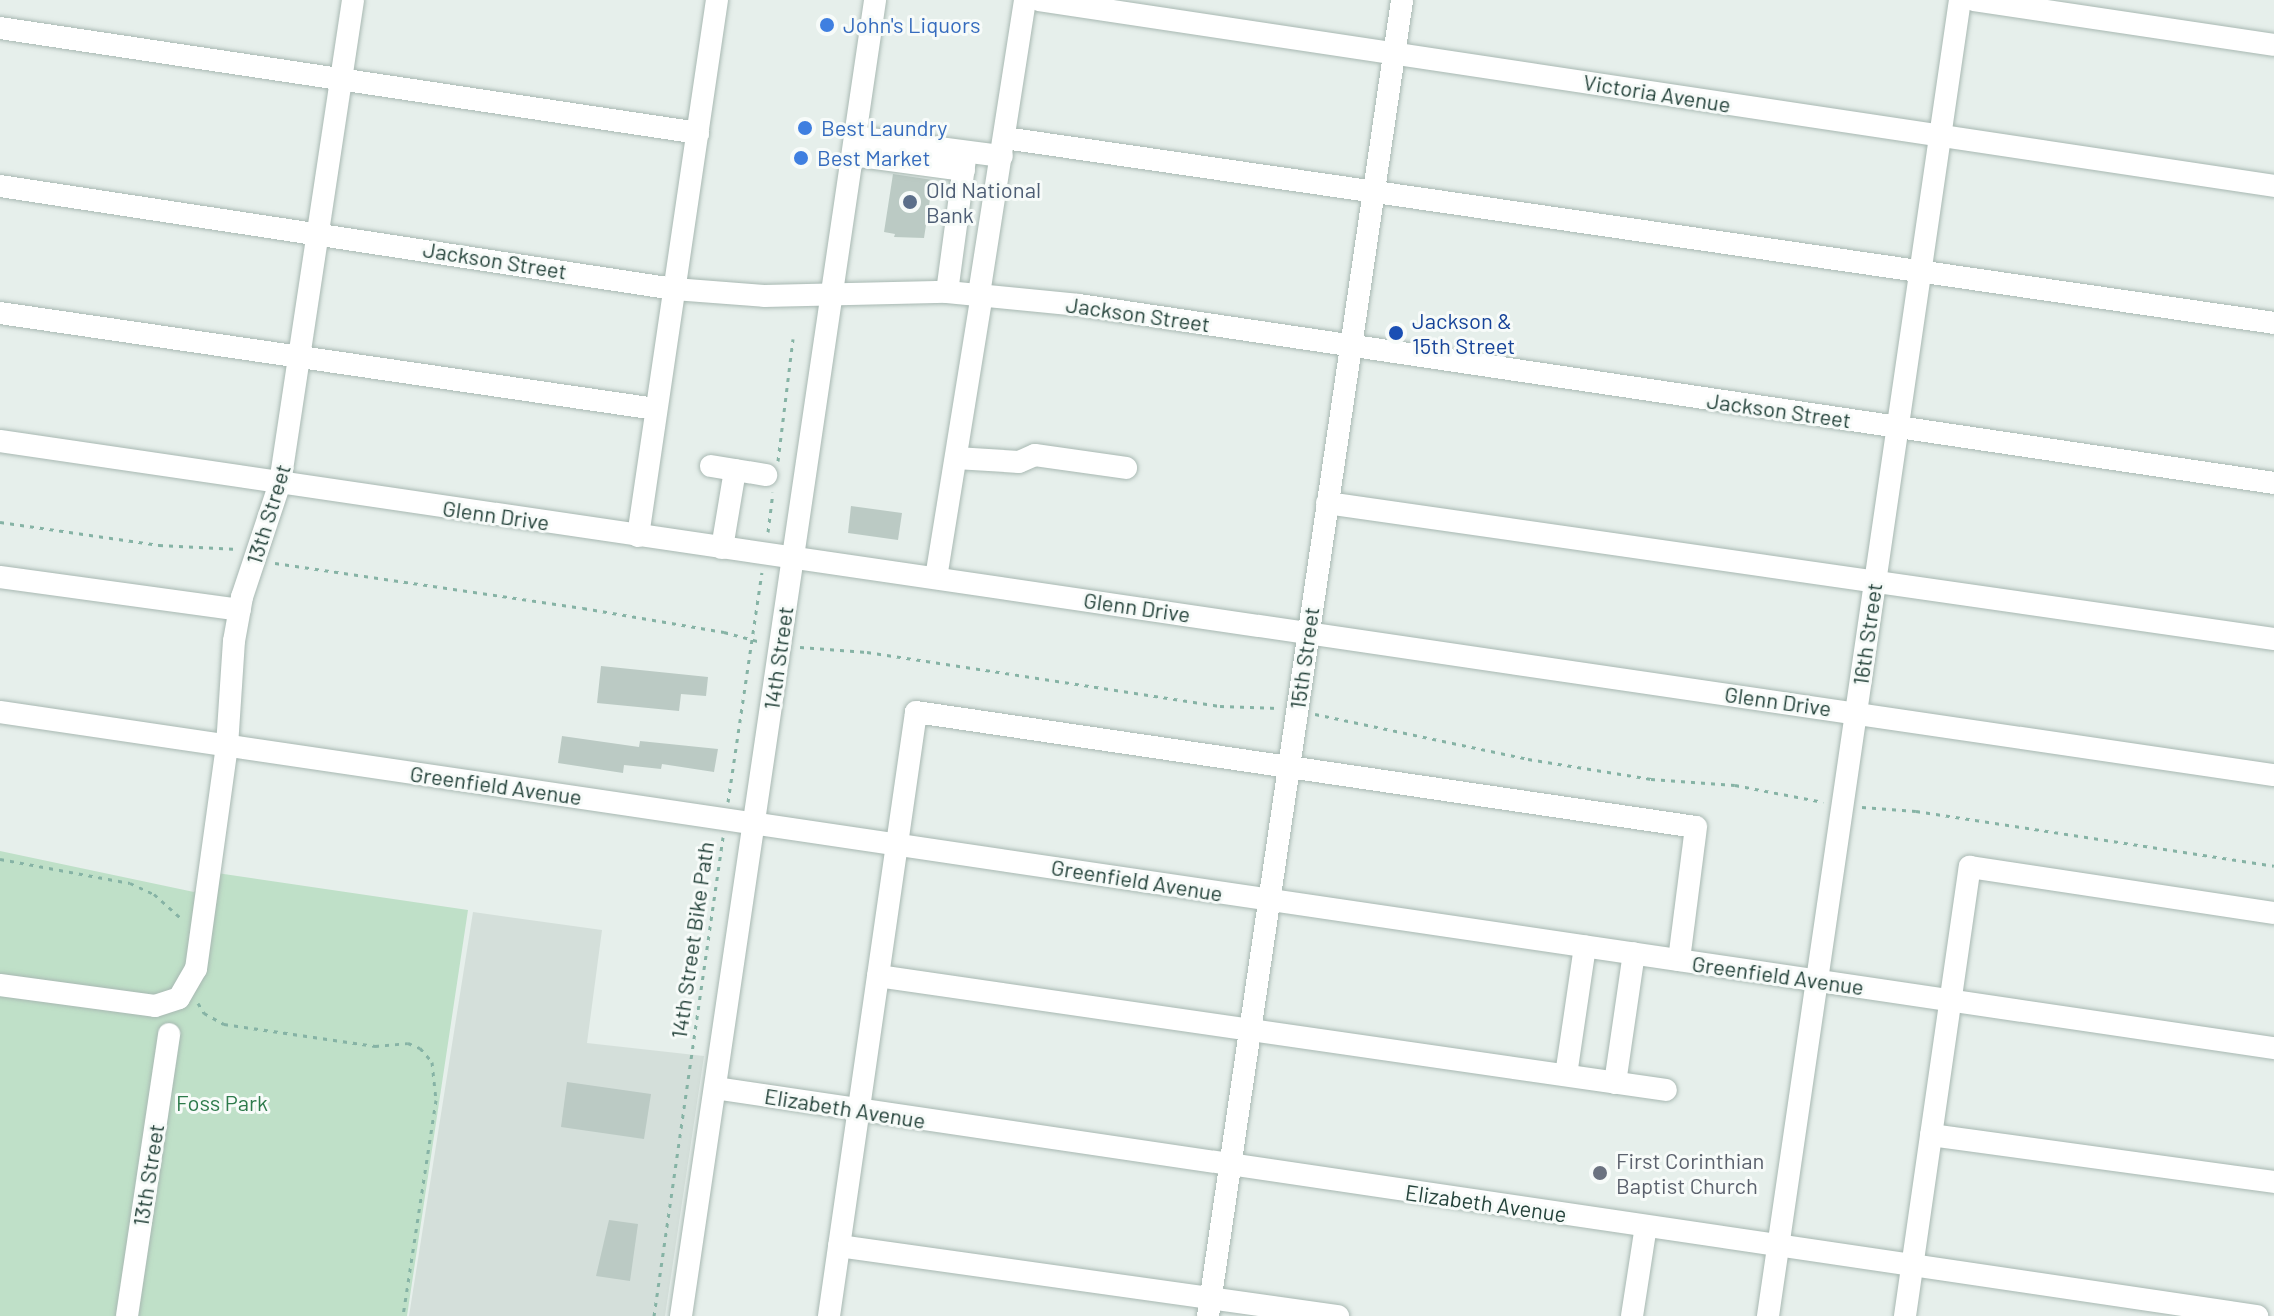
<!DOCTYPE html>
<style>
body{margin:0}
#map{position:relative;width:2274px;height:1316px;overflow:hidden;background:#e6efeb;font-family:Barlow,sans-serif}
div>[style]{position:absolute}
.built>*{inset:0;background:#d4dfda}
.green>*{inset:0;background:#bfe0c8}
.building>*{inset:0;background:#bbcac4}
.path>*{height:3px;margin-top:-1.5px;transform-origin:0;background:repeating-linear-gradient(90deg,#86b3a5 0 4px,transparent 0 10px)}
.roads{filter:drop-shadow(0 0 2px #a8b8b2) drop-shadow(0 0 2px #a8b8b2)}
.minor>*{height:22px;margin:-11px;padding:0 11px;transform-origin:11px;border-radius:11px;background:#fff}
.dots>*{width:22px;height:22px;translate:-50% -50%;box-sizing:border-box;border:4px solid #f7fbf9;border-radius:50%}
span{translate:-50% -50%;white-space:nowrap;text-align:center;line-height:1.15;-webkit-text-stroke:6px #f7fbf9;paint-order:stroke}
.shop-label{font-size:22px;color:#366cbe}
.left{translate:0 -50%;text-align:left}
.street-label{font-size:22px;color:#24423a}
.service-label{font-size:22px;color:#4e5e75}
.transit-label{font-size:22px;color:#164399}
.park-label{font-size:22px;color:#2d7a4b}
.worship-label{font-size:22px;color:#5b616d}
</style>
<div id="map">
<div class="built">
<div style="clip-path:polygon(473px 912px,602px 930px,587px 1043px,704px 1056px,665px 1316px,409px 1316px)"></div>
</div>
<div class="green">
<div style="clip-path:polygon(0 851px,194px 892px,217px 873px,468px 910px,407px 1316px,0 1316px)"></div>
</div>
<div class="building">
<div style="clip-path:polygon(893px 174px,933px 180px,924px 238px,894px 237px,895px 234px,884px 232px)"></div>
<div style="clip-path:polygon(851px 506px,902px 513px,898px 540px,848px 533px)"></div>
<div style="clip-path:polygon(601px 666px,708px 677px,706px 696px,681px 694px,679px 711px,597px 703px)"></div>
<div style="clip-path:polygon(562px 736px,639px 747px,640px 741px,718px 749px,714px 772px,662px 764px,661px 769px,624px 765px,623px 773px,558px 763px)"></div>
<div style="clip-path:polygon(567px 1082px,651px 1094px,644px 1139px,561px 1127px)"></div>
<div style="clip-path:polygon(609px 1220px,638px 1224px,630px 1281px,596px 1276px)"></div>
</div>
<div class="path">
<div style="left:778px;top:461px;width:123px;rotate:-83deg"></div>
<div style="left:0;top:522px;width:161px;rotate:8.2deg"></div>
<div style="left:159px;top:545px;width:79px;rotate:2.9deg"></div>
<div style="left:768px;top:532px;width:40px;rotate:-82.9deg"></div>
<div style="left:275px;top:563px;width:311px;rotate:8.3deg"></div>
<div style="left:583px;top:608px;width:143px;rotate:9.7deg"></div>
<div style="left:724px;top:632px;width:38px;rotate:15deg"></div>
<div style="left:800px;top:647px;width:67px;rotate:4.3deg"></div>
<div style="left:867px;top:652px;width:357px;rotate:8.7deg"></div>
<div style="left:1220px;top:706px;width:60px;rotate:1.9deg"></div>
<div style="left:1315px;top:714px;width:218px;rotate:11.9deg"></div>
<div style="left:1528px;top:759px;width:125px;rotate:9.2deg"></div>
<div style="left:1651px;top:779px;width:84px;rotate:4.1deg"></div>
<div style="left:1735px;top:785px;width:90px;rotate:10.9deg"></div>
<div style="left:728px;top:802px;width:232px;rotate:-81.6deg"></div>
<div style="left:1862px;top:807px;width:54px;rotate:4.2deg"></div>
<div style="left:1916px;top:811px;width:362px;rotate:8.7deg"></div>
<div style="left:0;top:859px;width:132px;rotate:10.5deg"></div>
<div style="left:130px;top:883px;width:26px;rotate:25deg"></div>
<div style="left:154px;top:894px;width:38px;rotate:42deg"></div>
<div style="left:198px;top:1003px;width:12px;rotate:59deg"></div>
<div style="left:204px;top:1013px;width:23px;rotate:29deg"></div>
<div style="left:224px;top:1024px;width:153px;rotate:8.3deg"></div>
<div style="left:375px;top:1046px;width:33px;rotate:-5deg"></div>
<div style="left:408px;top:1043px;width:13px;rotate:23deg"></div>
<div style="left:420px;top:1048px;width:18px;rotate:49deg"></div>
<div style="left:432px;top:1062px;width:38px;rotate:84deg"></div>
<div style="left:436px;top:1100px;width:219px;rotate:98.7deg"></div>
<div style="left:654px;top:1316px;width:484px;rotate:-81.8deg"></div>
</div>
<div class="roads">
<div class="minor">
<div style="left:1039px;top:0;width:1249px;rotate:8.56deg"></div>
<div style="left:1974px;top:0;width:303px;rotate:8.5deg"></div>
<div style="left:0;top:28px;width:706px;rotate:8.55deg"></div>
<div style="left:855px;top:137px;width:148px;rotate:7.4deg"></div>
<div style="left:1005px;top:138px;width:1282px;rotate:8.29deg"></div>
<div style="left:853px;top:155px;width:112px;rotate:7.7deg"></div>
<div style="left:0;top:186px;width:682px;rotate:8.69deg"></div>
<div style="left:674px;top:289px;width:90px;rotate:4.4deg"></div>
<div style="left:764px;top:296px;width:183px;rotate:-1.3deg"></div>
<div style="left:947px;top:292px;width:133px;rotate:5.6deg"></div>
<div style="left:1079px;top:305px;width:1208px;rotate:8.47deg"></div>
<div style="left:947px;top:292px;width:141px;rotate:-82.3deg"></div>
<div style="left:979px;top:294px;width:298px;rotate:-81.1deg"></div>
<div style="left:0;top:313px;width:663px;rotate:8.33deg"></div>
<div style="left:0;top:441px;width:2298px;rotate:8.36deg"></div>
<div style="left:956px;top:458px;width:63px;rotate:3.6deg"></div>
<div style="left:1019px;top:462px;width:17px;rotate:-24deg"></div>
<div style="left:1035px;top:455px;width:92px;rotate:8.1deg"></div>
<div style="left:711px;top:466px;width:56px;rotate:9.3deg"></div>
<div style="left:1327px;top:503px;width:957px;rotate:8.17deg"></div>
<div style="left:638px;top:536px;width:542px;rotate:-81.62deg"></div>
<div style="left:722px;top:548px;width:79px;rotate:-80.5deg"></div>
<div style="left:0;top:577px;width:242px;rotate:7.8deg"></div>
<div style="left:936px;top:578px;width:287px;rotate:-80.8deg"></div>
<div style="left:0;top:712px;width:2299px;rotate:8.41deg"></div>
<div style="left:878px;top:976px;width:796px;rotate:8.23deg"></div>
<div style="left:0;top:985px;width:156px;rotate:7.7deg"></div>
<div style="left:155px;top:1006px;width:25px;rotate:-18deg"></div>
<div style="left:179px;top:998px;width:34px;rotate:-60deg"></div>
<div style="left:196px;top:969px;width:225px;rotate:-82.1deg"></div>
<div style="left:227px;top:746px;width:105px;rotate:-86.2deg"></div>
<div style="left:234px;top:641px;width:45px;rotate:-79.7deg"></div>
<div style="left:242px;top:597px;width:120px;rotate:-71.6deg"></div>
<div style="left:280px;top:483px;width:488px;rotate:-81.4deg"></div>
<div style="left:1566px;top:1075px;width:130px;rotate:-81.6deg"></div>
<div style="left:1615px;top:1083px;width:131px;rotate:-81.7deg"></div>
<div style="left:715px;top:1088px;width:1559px;rotate:8.41deg"></div>
<div style="left:1931px;top:1135px;width:346px;rotate:7.8deg"></div>
<div style="left:839px;top:1246px;width:504px;rotate:7.99deg"></div>
<div style="left:127px;top:1316px;width:285px;rotate:-81.5deg"></div>
<div style="left:681px;top:1316px;width:1330px;rotate:-81.61deg"></div>
<div style="left:829px;top:1316px;width:610px;rotate:-81.8deg"></div>
<div style="left:916px;top:712px;width:788px;rotate:8.39deg"></div>
<div style="left:1696px;top:827px;width:134px;rotate:97.3deg"></div>
<div style="left:1208px;top:1316px;width:1330px;rotate:-81.61deg"></div>
<div style="left:1632px;top:1316px;width:91px;rotate:-81.2deg"></div>
<div style="left:1768px;top:1316px;width:1330px;rotate:-81.7deg"></div>
<div style="left:1905px;top:1316px;width:454px;rotate:-81.8deg"></div>
<div style="left:1970px;top:867px;width:307px;rotate:8.6deg"></div>
</div>
</div>
<div class="dots">
<div style="left:827px;top:25px;background:#3f7fe0"></div>
<div style="left:805px;top:128px;background:#3f7fe0"></div>
<div style="left:801px;top:158px;background:#3f7fe0"></div>
<div style="left:910px;top:202px;background:#5c6f8a"></div>
<div style="left:1396px;top:333px;background:#1a4fb4"></div>
<div style="left:1600px;top:1173px;background:#6b7280"></div>
</div>
<div class="shop-label">
<span class="left" style="left:843px;top:25px">John's Liquors</span>
<span class="left" style="left:821px;top:128px">Best Laundry</span>
<span class="left" style="left:817px;top:158px">Best Market</span>
</div>
<div class="street-label">
<span style="left:1657px;top:93px;rotate:9deg">Victoria Avenue</span>
<span style="left:495px;top:260px;rotate:9deg">Jackson Street</span>
<span style="left:1138px;top:314px;rotate:8deg">Jackson Street</span>
<span style="left:1779px;top:410px;rotate:8deg">Jackson Street</span>
<span style="left:268px;top:514px;rotate:-73deg">13th Street</span>
<span style="left:496px;top:515px;rotate:8deg">Glenn Drive</span>
<span style="left:1137px;top:607px;rotate:8deg">Glenn Drive</span>
<span style="left:1867px;top:634px;rotate:-82deg">16th Street</span>
<span style="left:778px;top:658px;rotate:-82deg">14th Street</span>
<span style="left:1304px;top:658px;rotate:-82deg">15th Street</span>
<span style="left:1778px;top:701px;rotate:8deg">Glenn Drive</span>
<span style="left:496px;top:785px;rotate:8deg">Greenfield Avenue</span>
<span style="left:1137px;top:880px;rotate:9deg">Greenfield Avenue</span>
<span style="left:692px;top:940px;rotate:-82deg">14th Street Bike Path</span>
<span style="left:1778px;top:975px;rotate:8deg">Greenfield Avenue</span>
<span style="left:845px;top:1108px;rotate:9deg">Elizabeth Avenue</span>
<span style="left:148px;top:1175px;rotate:-81deg">13th Street</span>
<span style="left:1486px;top:1203px;rotate:8deg">Elizabeth Avenue</span>
</div>
<div class="service-label">
<span class="left" style="left:926px;top:202px">Old National<br>Bank</span>
</div>
<div class="transit-label">
<span class="left" style="left:1412px;top:333px">Jackson &amp;<br>15th Street</span>
</div>
<div class="park-label">
<span style="left:222px;top:1103px">Foss Park</span>
</div>
<div class="worship-label">
<span class="left" style="left:1616px;top:1173px">First Corinthian<br>Baptist Church</span>
</div>
</div>
